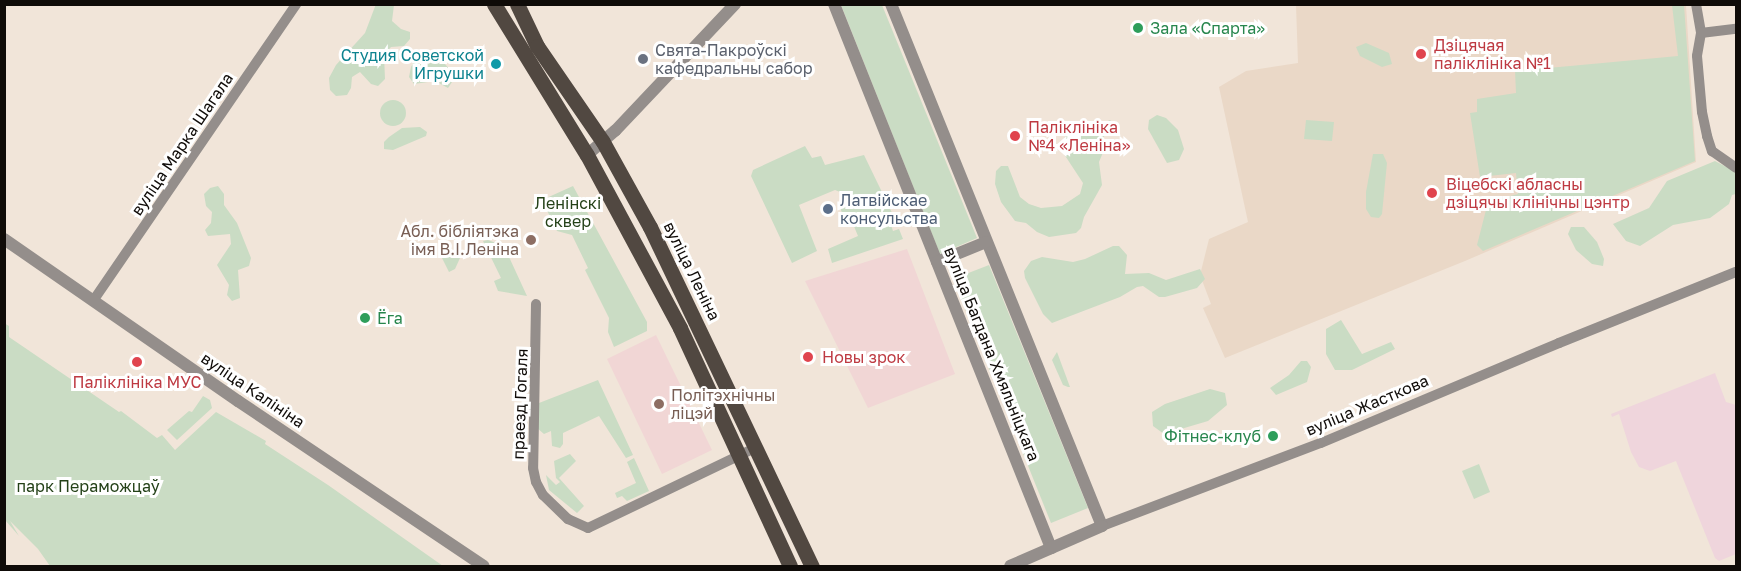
<!DOCTYPE html>
<meta charset="utf-8">
<style>
body{margin:0}
#map{position:relative;width:1741px;height:571px;overflow:hidden;background:#f1e5d9;font-family:"Golos Text",sans-serif}
div>[style]{position:absolute}
.built>*{inset:0;background:#ead8c7}
.industrial>*{inset:0;background:#efd5dc}
.education>*{inset:0;background:#f1d6d5}
.green>*{inset:0;background:#cadcc4}
.round{border-radius:50%}
.minor>*{height:10px;margin:-5px;padding:0 5px;transform-origin:5px;border-radius:5px;background:#948e8b}
.tertiary>*{height:12px;margin:-6px;padding:0 6px;transform-origin:6px;border-radius:6px;background:#948e8b}
.primary>*{height:15px;margin:-7.5px;padding:0 7.5px;transform-origin:7.5px;border-radius:7.5px;background:#514841}
.dots>*{width:16px;height:16px;translate:-50% -50%;box-sizing:border-box;border:3px solid #fff;border-radius:50%}
span{translate:-50% -50%;white-space:nowrap;text-align:center;line-height:1.15;-webkit-text-stroke:6px #fff;paint-order:stroke}
.leisure-label{font-size:16px;color:#27864d}
.left{translate:0 -50%;text-align:left}
.right{translate:-100% -50%;text-align:right}
.health-label{font-size:16px;color:#be3a42}
.worship-label{font-size:16px;color:#5b616d}
.culture-label{font-size:16px;color:#0d838f}
.street-label{font-size:16px;color:#0f0b08}
.service-label{font-size:16px;color:#4e5e75}
.park-label{font-size:16px;color:#244118}
.education-label{font-size:16px;color:#785e54}
.frame{position:absolute;inset:0;border:6px solid #0f0b08;pointer-events:none}
</style>
<div id="map">
<div class="built">
<div style="clip-path:polygon(1296px 5px,1686px 5px,1696px 162px,1465px 261px,1225px 358px,1203px 308px,1211px 304px,1200px 275px,1209px 239px,1248px 222px,1219px 87px,1246px 71px,1298px 63px)"></div>
</div>
<div class="industrial">
<div style="clip-path:polygon(1715px 373px,1726px 402px,1736px 405px,1736px 554px,1719px 561px,1715px 558px,1676px 461px,1650px 471px,1639px 467px,1631px 452px,1619px 414px,1612px 417px,1611px 414px)"></div>
</div>
<div class="education">
<div style="clip-path:polygon(907px 249px,955px 374px,868px 408px,805px 281px)"></div>
<div style="clip-path:polygon(656px 335px,712px 450px,662px 474px,607px 359px)"></div>
</div>
<div class="green">
<div style="clip-path:polygon(376px 4px,394px 5px,392px 21px,401px 29px,410px 32px,410px 39px,404px 46px,391px 47px,384px 55px,385px 79px,378px 86px,371px 84px,360px 72px,352px 77px,351px 88px,347px 95px,336px 96px,330px 90px,329px 78px,336px 65px,365px 33px)"></div>
<div style="clip-path:polygon(841px 5px,882px 5px,977px 238px,940px 254px)"></div>
<div style="clip-path:polygon(1672px 5px,1684px 5px,1695px 161px,1483px 251px,1477px 245px,1487px 206px,1499px 199px,1518px 194px,1516px 173px,1480px 177px,1470px 113px,1477px 112px,1477px 99px,1516px 93px,1515px 71px,1678px 56px)"></div>
<div style="clip-path:polygon(1366px 43px,1389px 53px,1392px 64px,1382px 67px,1360px 56px,1356px 47px)"></div>
<div style="clip-path:polygon(427px 52px,436px 54px,453px 73px,452px 82px,448px 88px,435px 81px,414px 84px,409px 77px,411px 67px,418px 55px)"></div>
<div class="round" style="left:380px;top:100px;width:26px;height:26px"></div>
<div style="clip-path:polygon(1157px 115px,1166px 118px,1178px 130px,1184px 149px,1179px 160px,1167px 163px,1148px 129px,1149px 120px)"></div>
<div style="clip-path:polygon(1110px 120px,1114px 124px,1102px 139px,1104px 150px,1099px 162px,1102px 185px,1084px 217px,1081px 228px,1076px 233px,1049px 237px,1037px 232px,1026px 223px,1015px 221px,1001px 202px,995px 184px,996px 171px,1001px 166px,1008px 166px,1020px 197px,1029px 204px,1041px 208px,1062px 206px,1080px 194px,1083px 183px,1062px 151px,1064px 138px,1073px 130px,1093px 128px)"></div>
<div style="clip-path:polygon(1306px 120px,1334px 122px,1332px 141px,1304px 139px)"></div>
<div style="clip-path:polygon(420px 127px,427px 132px,426px 136px,393px 150px,384px 149px,384px 142px,389px 137px,402px 128px)"></div>
<div style="clip-path:polygon(805px 146px,812px 158px,821px 156px,825px 165px,864px 155px,895px 219px,890px 222px,893px 231px,899px 229px,903px 239px,832px 263px,828px 249px,858px 236px,853px 224px,848px 226px,840px 208px,846px 205px,840px 192px,835px 190px,799px 205px,817px 251px,792px 263px,751px 176px,753px 170px)"></div>
<div style="clip-path:polygon(1373px 154px,1383px 154px,1387px 163px,1382px 214px,1379px 218px,1371px 217px,1366px 209px,1366px 192px)"></div>
<div style="clip-path:polygon(1715px 161px,1736px 172px,1736px 194px,1732px 195px,1729px 204px,1710px 218px,1673px 225px,1640px 246px,1626px 241px,1613px 224px,1649px 208px,1667px 181px)"></div>
<div style="clip-path:polygon(218px 186px,224px 194px,224px 205px,237px 223px,251px 258px,249px 266px,238px 270px,240px 298px,232px 301px,227px 295px,229px 285px,217px 265px,231px 244px,230px 234px,208px 236px,205px 230px,211px 223px,212px 212px,206px 206px,204px 194px,210px 188px)"></div>
<div style="clip-path:polygon(573px 186px,647px 322px,647px 331px,614px 347px,608px 332px,609px 318px,585px 270px,588px 268px,572px 235px,557px 231px,542px 200px)"></div>
<div style="clip-path:polygon(1571px 227px,1584px 227px,1597px 242px,1604px 259px,1603px 266px,1592px 264px,1576px 250px,1568px 234px)"></div>
<div style="clip-path:polygon(488px 240px,504px 246px,527px 296px,498px 291px,494px 281px,501px 278px,483px 241px)"></div>
<div style="clip-path:polygon(1113px 246px,1119px 246px,1127px 255px,1125px 274px,1149px 273px,1166px 280px,1200px 269px,1205px 279px,1197px 288px,1165px 297px,1159px 297px,1143px 286px,1137px 287px,1120px 297px,1052px 323px,1043px 314px,1025px 278px,1024px 271px,1031px 261px,1042px 257px,1073px 262px,1085px 259px)"></div>
<div style="clip-path:polygon(448px 253px,460px 258px,455px 269px,449px 272px,441px 256px)"></div>
<div style="clip-path:polygon(989px 265px,1088px 508px,1051px 523px,953px 279px)"></div>
<div style="clip-path:polygon(1341px 320px,1362px 354px,1391px 342px,1395px 349px,1352px 370px,1335px 370px,1326px 354px,1326px 329px)"></div>
<div style="clip-path:polygon(4px 323px,9px 326px,9px 337px,119px 412px,121px 411px,157px 438px,162px 435px,175px 450px,216px 412px,266px 441px,265px 444px,328px 485px,443px 566px,50px 566px,38px 549px,10px 521px,19px 536px,5px 520px)"></div>
<div style="clip-path:polygon(1057px 352px,1070px 387px,1068px 387px,1063px 385px,1052px 360px)"></div>
<div style="clip-path:polygon(1301px 361px,1307px 361px,1311px 367px,1307px 382px,1276px 395px,1270px 388px,1289px 375px)"></div>
<div style="clip-path:polygon(598px 380px,633px 455px,626px 458px,599px 416px,563px 433px,563px 444px,560px 448px,552px 446px,551px 431px,544px 434px,537px 428px,539px 403px)"></div>
<div style="clip-path:polygon(1210px 389px,1225px 393px,1227px 405px,1208px 421px,1164px 434px,1153px 426px,1152px 412px,1165px 404px)"></div>
<div style="clip-path:polygon(203px 396px,210px 400px,212px 408px,177px 440px,167px 430px,189px 411px,192px 412px)"></div>
<div style="clip-path:polygon(570px 454px,576px 461px,559px 478px,584px 506px,577px 513px,549px 490px,546px 475px,556px 485px,560px 482px,556px 478px,554px 461px)"></div>
<div style="clip-path:polygon(634px 458px,649px 491px,627px 501px,622px 496px,617px 498px,615px 493px,636px 483px,627px 462px)"></div>
<div style="clip-path:polygon(1479px 464px,1490px 492px,1474px 499px,1462px 471px)"></div>
</div>
<div class="minor">
<div style="left:1696px;top:4px;width:29px;rotate:80deg"></div>
<div style="left:1701px;top:33px;width:23px;rotate:100deg"></div>
<div style="left:1697px;top:56px;width:56px;rotate:84.9deg"></div>
<div style="left:1702px;top:112px;width:25px;rotate:78deg"></div>
<div style="left:1707px;top:136px;width:16px;rotate:72deg"></div>
<div style="left:1712px;top:151px;width:29px;rotate:35deg"></div>
<div style="left:1701px;top:33px;width:35px;rotate:-7deg"></div>
<div style="left:93px;top:301px;width:360px;rotate:-55.6deg"></div>
<div style="left:536px;top:304px;width:164px;rotate:91deg"></div>
<div style="left:533px;top:468px;width:14px;rotate:78deg"></div>
<div style="left:536px;top:482px;width:15px;rotate:62deg"></div>
<div style="left:543px;top:495px;width:35px;rotate:44deg"></div>
<div style="left:568px;top:519px;width:22px;rotate:24deg"></div>
<div style="left:588px;top:528px;width:185px;rotate:-25.6deg"></div>
<div style="left:1102px;top:526px;width:234px;rotate:-20.8deg"></div>
<div style="left:1321px;top:443px;width:258px;rotate:-22.8deg"></div>
<div style="left:1559px;top:343px;width:191px;rotate:-21.9deg"></div>
</div>
<div class="tertiary">
<div style="left:834px;top:4px;width:586px;rotate:68.25deg"></div>
<div style="left:891px;top:4px;width:563px;rotate:67.99deg"></div>
<div style="left:1102px;top:526px;width:100px;rotate:156.5deg"></div>
<div style="left:587px;top:155px;width:37px;rotate:-41deg"></div>
<div style="left:615px;top:131px;width:175px;rotate:-46.6deg"></div>
<div style="left:4px;top:239px;width:285px;rotate:34.7deg"></div>
<div style="left:238px;top:401px;width:296px;rotate:33.9deg"></div>
<div style="left:937px;top:262px;width:53px;rotate:-22.2deg"></div>
</div>
<div class="primary">
<div style="left:494px;top:4px;width:177px;rotate:58.4deg"></div>
<div style="left:587px;top:155px;width:196px;rotate:61.7deg"></div>
<div style="left:680px;top:328px;width:262px;rotate:65.2deg"></div>
<div style="left:517px;top:4px;width:47px;rotate:64.5deg"></div>
<div style="left:537px;top:46px;width:116px;rotate:55.5deg"></div>
<div style="left:603px;top:142px;width:97px;rotate:61.1deg"></div>
<div style="left:650px;top:227px;width:376px;rotate:64.5deg"></div>
</div>
<div class="dots">
<div style="left:1138px;top:28px;background:#2e9e5b"></div>
<div style="left:1421px;top:54px;background:#e0444e"></div>
<div style="left:643px;top:59px;background:#6b7280"></div>
<div style="left:496px;top:64px;background:#0f9aa8"></div>
<div style="left:1015px;top:136px;background:#e0444e"></div>
<div style="left:1432px;top:193px;background:#e0444e"></div>
<div style="left:828px;top:209px;background:#5c6f8a"></div>
<div style="left:531px;top:240px;background:#8d6e63"></div>
<div style="left:365px;top:318px;background:#2e9e5b"></div>
<div style="left:808px;top:357px;background:#e0444e"></div>
<div style="left:137px;top:362px;background:#e0444e"></div>
<div style="left:659px;top:404px;background:#8d6e63"></div>
<div style="left:1273px;top:436px;background:#2e9e5b"></div>
</div>
<div class="leisure-label">
<span class="left" style="left:1150px;top:28px">Зала «Спарта»</span>
<span class="left" style="left:377px;top:318px">Ёга</span>
<span class="right" style="left:1261px;top:436px">Фітнес-клуб</span>
</div>
<div class="health-label">
<span class="left" style="left:1434px;top:54px">Дзіцячая<br>паліклініка №1</span>
<span class="left" style="left:1028px;top:136px">Паліклініка<br>№4 «Леніна»</span>
<span class="left" style="left:1446px;top:193px">Віцебскі абласны<br>дзіцячы клінічны цэнтр</span>
<span class="left" style="left:822px;top:357px">Новы зрок</span>
<span style="left:137px;top:382px">Паліклініка МУС</span>
</div>
<div class="worship-label">
<span class="left" style="left:655px;top:59px">Свята-Пакроўскі<br>кафедральны сабор</span>
</div>
<div class="culture-label">
<span class="right" style="left:484px;top:64px">Студия Советской<br>Игрушки</span>
</div>
<div class="street-label">
<span style="left:182px;top:144px;rotate:-56deg">вуліца Марка Шагала</span>
<span style="left:692px;top:271px;rotate:64deg">вуліца Леніна</span>
<span style="left:992px;top:354px;rotate:68deg">вуліца Багдана Хмяльніцкага</span>
<span style="left:253px;top:390px;rotate:34deg">вуліца Калініна</span>
<span style="left:520px;top:404px;rotate:-88deg">праезд Гогаля</span>
<span style="left:1367px;top:405px;rotate:-23deg">вуліца Жасткова</span>
</div>
<div class="service-label">
<span class="left" style="left:840px;top:209px">Латвійскае<br>консульства</span>
</div>
<div class="park-label">
<span style="left:568px;top:212px">Ленінскі<br>сквер</span>
<span style="left:88px;top:486px">парк Пераможцаў</span>
</div>
<div class="education-label">
<span class="right" style="left:519px;top:240px">Абл. бібліятэка<br>імя В.І.Леніна</span>
<span class="left" style="left:671px;top:404px">Політэхнічны<br>ліцэй</span>
</div>
<div class="frame"></div>
</div>
